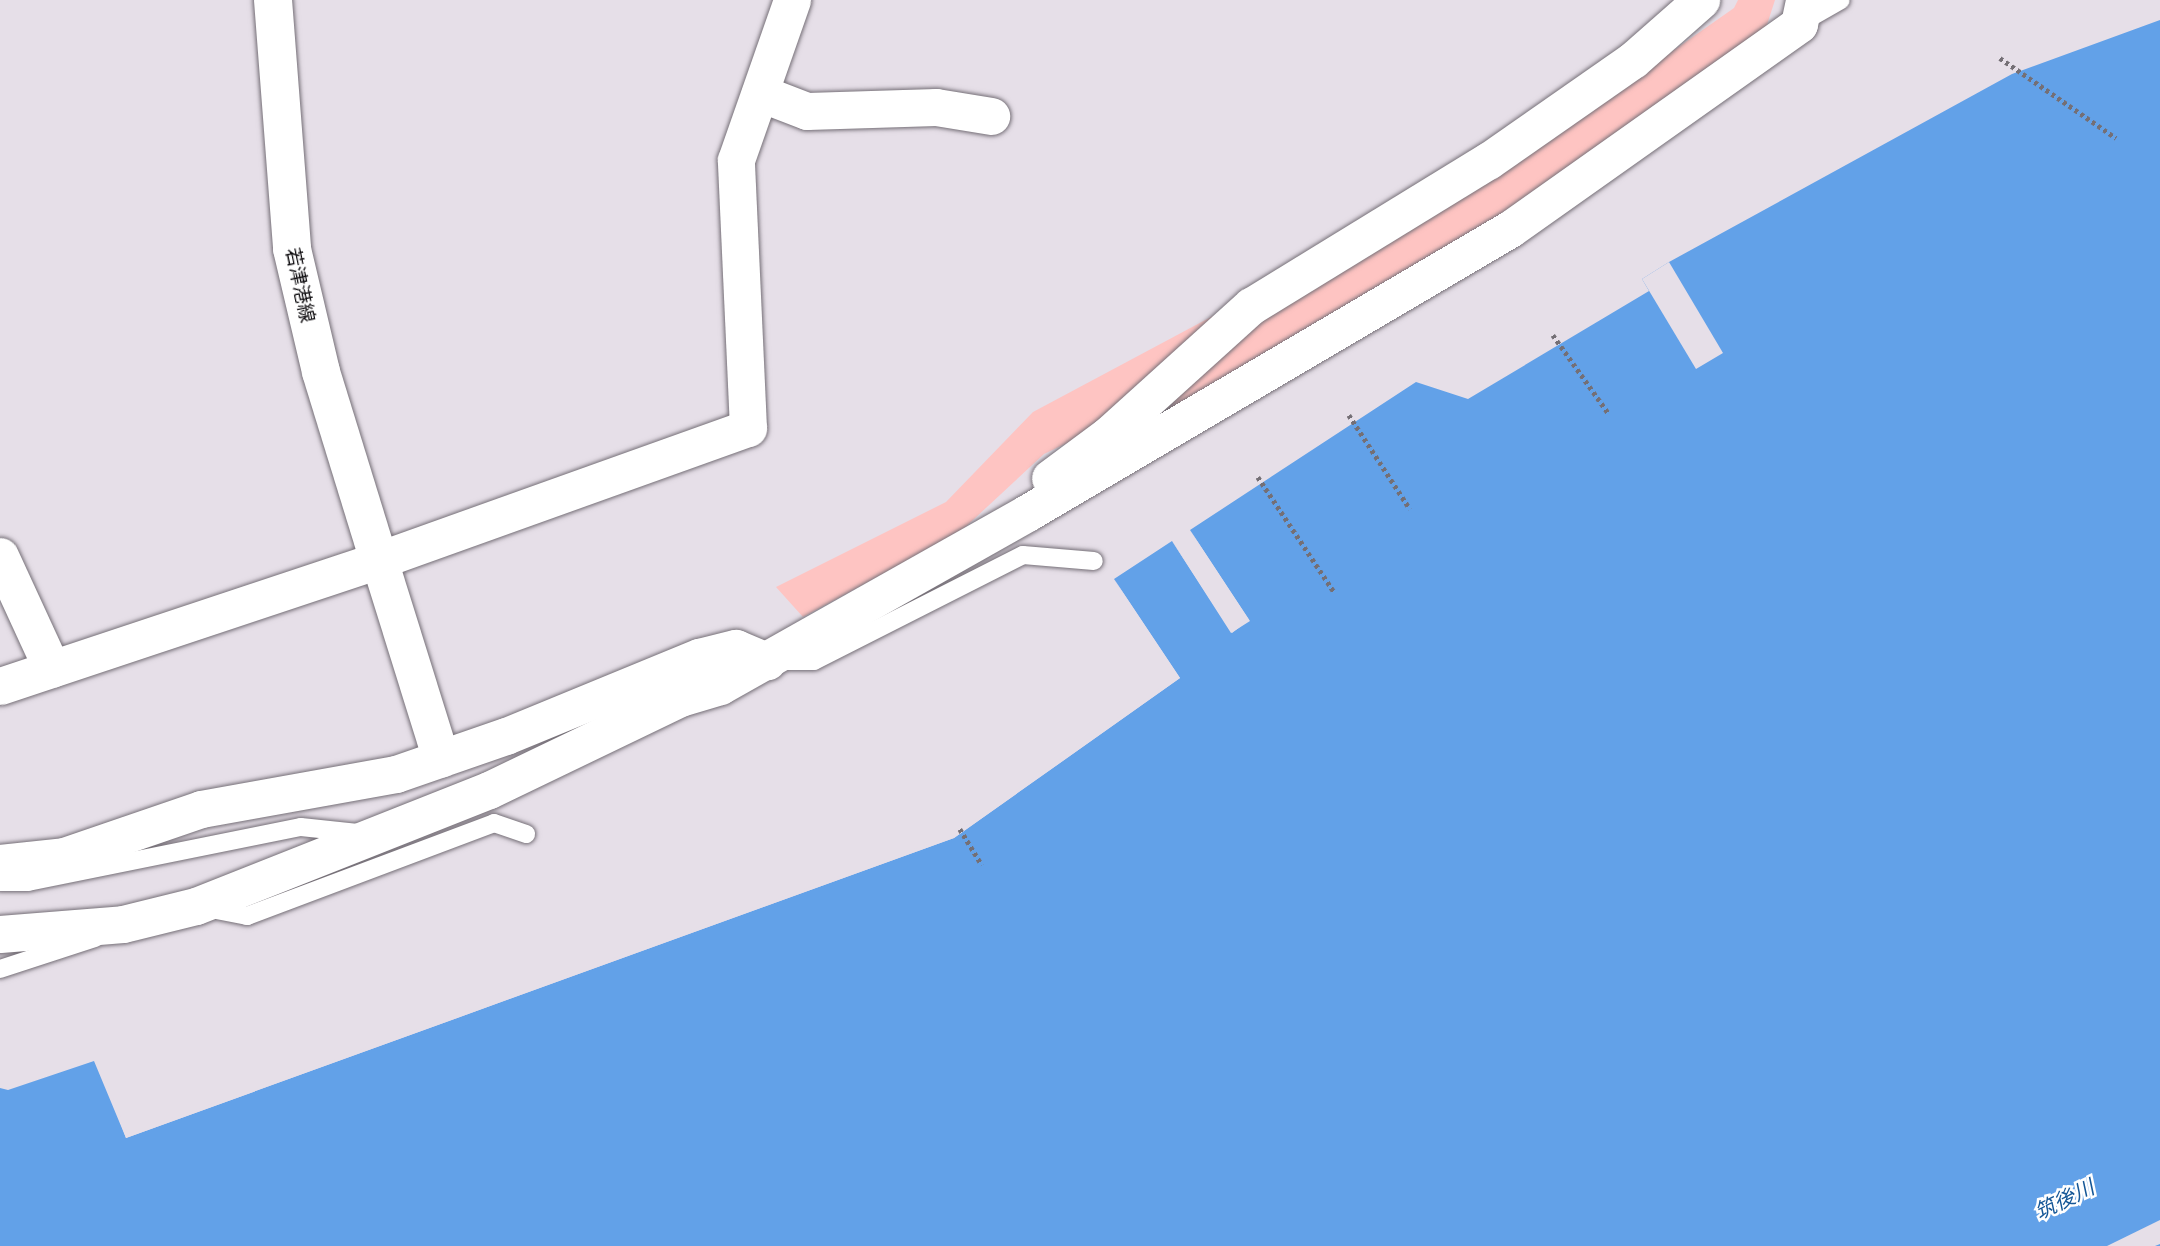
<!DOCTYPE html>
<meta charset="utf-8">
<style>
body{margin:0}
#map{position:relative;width:2160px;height:1246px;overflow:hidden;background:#e6dfe8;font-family:"Exo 2","Noto Sans JP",sans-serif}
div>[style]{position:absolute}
.green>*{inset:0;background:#fec4c2}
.water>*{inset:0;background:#62a1e8}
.pier>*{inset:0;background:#e6dfe8}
.path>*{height:4.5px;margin-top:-2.25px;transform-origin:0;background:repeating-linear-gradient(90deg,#746f75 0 3.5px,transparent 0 7px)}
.roads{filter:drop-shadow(0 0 2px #756f77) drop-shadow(0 0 2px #756f77)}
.service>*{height:18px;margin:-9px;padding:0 9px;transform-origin:9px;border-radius:9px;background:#fff}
.minor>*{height:37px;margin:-18.5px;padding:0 18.5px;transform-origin:18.5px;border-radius:18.5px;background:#fff}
.secondary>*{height:38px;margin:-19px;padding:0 19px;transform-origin:19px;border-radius:19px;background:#fff}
span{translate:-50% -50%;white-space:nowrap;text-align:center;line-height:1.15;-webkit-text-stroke:5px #fff;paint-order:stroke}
.street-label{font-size:19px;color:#0d0b0e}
.water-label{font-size:21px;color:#155797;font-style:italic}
</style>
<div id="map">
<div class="green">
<div style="clip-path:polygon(1738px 0,1775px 0,1763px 37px,1511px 220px,1120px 441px,1279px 304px,1476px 189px,1734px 8px)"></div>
<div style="clip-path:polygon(1224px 310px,1107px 424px,1044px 454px,959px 533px,803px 617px,776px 587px,946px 502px,1033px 412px)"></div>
</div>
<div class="water">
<div style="clip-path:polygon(2160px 20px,2160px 1246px,0 1246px,0 1088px,8px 1090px,94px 1061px,126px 1138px,954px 838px,1180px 678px,1114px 579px,1172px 541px,1232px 633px,1249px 620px,1190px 530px,1416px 382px,1468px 399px,1649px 291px,1642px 279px,1669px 262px,2012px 74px)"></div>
</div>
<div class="pier">
<div style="clip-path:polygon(1669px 262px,1723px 353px,1696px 369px,1642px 279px)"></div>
<div style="clip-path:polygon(1190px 530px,1250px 621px,1231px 633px,1172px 541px,1232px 628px,1245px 620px)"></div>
<div style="clip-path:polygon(1114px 579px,1180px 678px,954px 838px,126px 1138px,97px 1060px,128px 1134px,953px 835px,1175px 677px)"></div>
<div style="clip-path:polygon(2160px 1220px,2160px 1244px,2155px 1246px,2107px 1246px)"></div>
</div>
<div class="path">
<div style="left:2000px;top:58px;width:141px;rotate:34.6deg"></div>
<div style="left:1553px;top:335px;width:97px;rotate:54.7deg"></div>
<div style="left:1349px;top:415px;width:112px;rotate:57deg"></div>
<div style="left:1258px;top:477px;width:138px;rotate:56.5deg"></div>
<div style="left:960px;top:829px;width:42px;rotate:58.6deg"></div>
</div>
<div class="roads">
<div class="service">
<div style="left:1799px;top:24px;width:48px;rotate:-29.7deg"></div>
<div style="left:777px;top:661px;width:37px"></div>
<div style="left:814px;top:661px;width:234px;rotate:-26.9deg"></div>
<div style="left:1023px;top:555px;width:71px;rotate:4.8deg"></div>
<div style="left:0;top:882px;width:28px"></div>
<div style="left:28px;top:882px;width:278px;rotate:-11.4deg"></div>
<div style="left:301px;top:827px;width:57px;rotate:6deg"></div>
<div style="left:206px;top:908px;width:42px;rotate:11deg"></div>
<div style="left:247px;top:916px;width:264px;rotate:-20.6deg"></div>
<div style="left:494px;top:823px;width:34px;rotate:19deg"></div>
<div style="left:0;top:969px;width:100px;rotate:-18.1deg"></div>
</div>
<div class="minor">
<div style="left:760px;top:93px;width:50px;rotate:21deg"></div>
<div style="left:807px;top:111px;width:129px;rotate:-1.8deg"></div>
<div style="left:936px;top:107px;width:56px;rotate:9.3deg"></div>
<div style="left:1050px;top:478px;width:72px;rotate:-36.6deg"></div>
<div style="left:1108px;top:435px;width:193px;rotate:-42.1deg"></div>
<div style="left:1251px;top:306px;width:278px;rotate:-31.5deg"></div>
<div style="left:1488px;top:161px;width:177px;rotate:-34.9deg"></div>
<div style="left:1633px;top:60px;width:91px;rotate:-41.4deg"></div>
<div style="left:0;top:556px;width:124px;rotate:65.3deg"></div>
<div style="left:379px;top:560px;width:208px;rotate:72.7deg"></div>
<div style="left:0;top:686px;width:399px;rotate:-18.4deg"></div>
<div style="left:379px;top:560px;width:392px;rotate:-19.7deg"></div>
<div style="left:748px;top:428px;width:268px;rotate:-92.6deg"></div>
<div style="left:736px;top:160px;width:170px;rotate:-70.7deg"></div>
<div style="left:0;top:863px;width:64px;rotate:-6.2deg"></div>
<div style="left:64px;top:856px;width:145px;rotate:-18.9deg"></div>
<div style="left:201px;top:809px;width:198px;rotate:-10.2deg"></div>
<div style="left:396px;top:774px;width:116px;rotate:-19.1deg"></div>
<div style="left:506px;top:736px;width:209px;rotate:-22.3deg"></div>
<div style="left:699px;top:657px;width:38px;rotate:-14deg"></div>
<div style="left:736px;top:648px;width:34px;rotate:23deg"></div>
<div style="left:0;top:934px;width:123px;rotate:-4.6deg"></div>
<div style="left:123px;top:924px;width:75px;rotate:-13.9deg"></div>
<div style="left:196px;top:906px;width:315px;rotate:-21.6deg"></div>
<div style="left:489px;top:790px;width:212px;rotate:-25.7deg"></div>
<div style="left:680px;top:698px;width:42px;rotate:-16.7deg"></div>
<div style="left:720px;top:686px;width:352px;rotate:-29.4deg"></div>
<div style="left:1027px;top:513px;width:560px;rotate:-30.46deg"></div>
<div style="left:1510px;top:229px;width:354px;rotate:-35.3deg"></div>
<div style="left:1799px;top:24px;width:25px;rotate:-78deg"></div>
</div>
<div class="secondary">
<div style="left:273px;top:0;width:250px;rotate:85.6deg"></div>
<div style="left:292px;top:249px;width:126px;rotate:76.7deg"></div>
<div style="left:321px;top:372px;width:197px;rotate:72.9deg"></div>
</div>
</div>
<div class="street-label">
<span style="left:301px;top:285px;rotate:78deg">若津港線</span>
</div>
<div class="water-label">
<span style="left:2064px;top:1199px;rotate:-26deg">筑後川</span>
</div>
</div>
